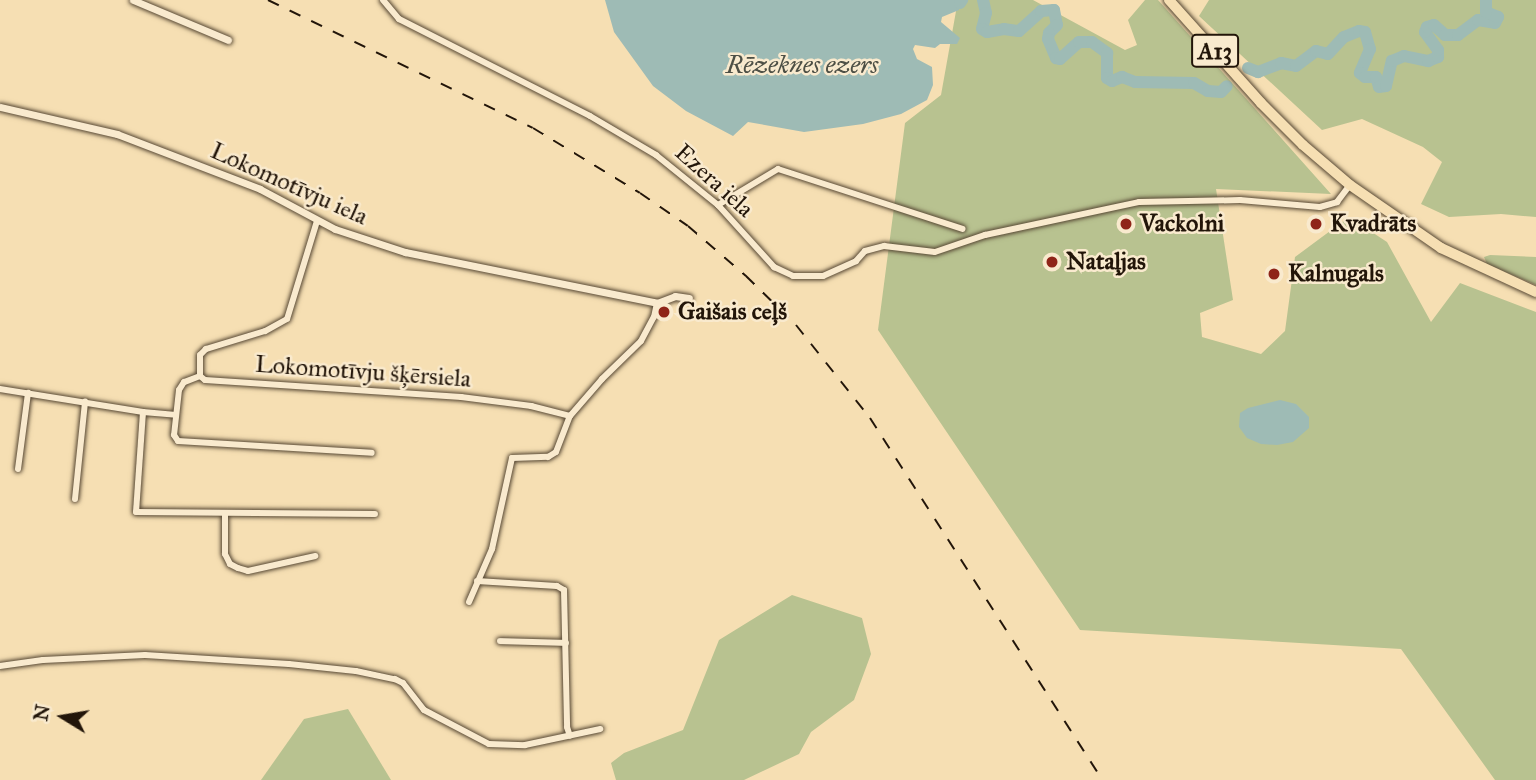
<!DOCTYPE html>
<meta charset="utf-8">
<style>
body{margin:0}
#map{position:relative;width:1536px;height:780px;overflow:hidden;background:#f6dfb3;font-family:"IM FELL Great Primer",serif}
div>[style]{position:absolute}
.green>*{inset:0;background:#b8c290}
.water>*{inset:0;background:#9ebbb5}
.river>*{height:12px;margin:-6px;padding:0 6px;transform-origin:6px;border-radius:6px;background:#9ebbb5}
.roads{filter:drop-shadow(0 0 2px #574834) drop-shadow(0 0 2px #574834)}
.minor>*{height:6px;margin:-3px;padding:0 3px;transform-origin:3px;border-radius:3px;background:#f9eace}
.tertiary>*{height:7px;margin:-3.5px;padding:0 3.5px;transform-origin:3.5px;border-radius:3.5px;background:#f9eace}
.primary>*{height:10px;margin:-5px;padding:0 5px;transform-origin:5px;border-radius:5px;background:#f6dfb3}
.rail>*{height:2px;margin-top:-1px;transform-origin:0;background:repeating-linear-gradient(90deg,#221509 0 12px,transparent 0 24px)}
.dots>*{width:19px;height:19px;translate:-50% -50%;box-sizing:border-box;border:4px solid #f9eace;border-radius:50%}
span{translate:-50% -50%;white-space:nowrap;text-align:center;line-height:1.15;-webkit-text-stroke:5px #f9eace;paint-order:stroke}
.shield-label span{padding:2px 5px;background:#f9eace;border:2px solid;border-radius:5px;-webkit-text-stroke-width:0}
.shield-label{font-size:23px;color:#221509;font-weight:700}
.street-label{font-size:24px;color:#221509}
.poi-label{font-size:24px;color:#221509;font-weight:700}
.left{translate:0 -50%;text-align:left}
.water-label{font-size:26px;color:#4d4f45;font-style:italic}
.north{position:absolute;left:28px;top:682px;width:70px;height:70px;-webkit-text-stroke:5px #f9eace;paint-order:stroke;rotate:281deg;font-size:19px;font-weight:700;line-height:28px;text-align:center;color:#221509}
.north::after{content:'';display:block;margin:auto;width:24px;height:32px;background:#221509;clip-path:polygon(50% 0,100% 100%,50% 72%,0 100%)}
</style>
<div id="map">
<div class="green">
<div style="clip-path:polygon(958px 0,1033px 0,1125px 50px,1137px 45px,1128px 20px,1145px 0,1158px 0,1331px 194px,1216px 189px,1233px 300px,1200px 313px,1202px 337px,1261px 354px,1285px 331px,1295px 257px,1349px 217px,1387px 242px,1431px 322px,1460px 283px,1536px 312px,1536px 780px,1495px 780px,1401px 649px,1080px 630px,878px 330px,905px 123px,941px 95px)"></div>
<div style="clip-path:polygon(1209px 0,1536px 0,1536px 217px,1501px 214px,1449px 217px,1421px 204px,1442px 162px,1423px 147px,1362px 119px,1322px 130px,1199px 16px)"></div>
<div style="clip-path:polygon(1490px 255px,1536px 257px,1536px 285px,1487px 264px,1484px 257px)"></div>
<div style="clip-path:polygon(792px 595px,862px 618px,871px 654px,854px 700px,811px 732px,799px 754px,744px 780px,616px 780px,611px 763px,624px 753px,683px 730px,719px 640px)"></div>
<div style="clip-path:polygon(348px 709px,391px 780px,261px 780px,304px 719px)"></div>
</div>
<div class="water">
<div style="clip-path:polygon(605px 0,958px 0,959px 10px,942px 17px,941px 22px,960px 38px,957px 44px,940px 44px,935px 48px,915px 45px,913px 49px,917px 59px,932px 67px,933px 85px,927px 100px,901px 114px,863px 124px,804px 132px,748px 122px,733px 136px,686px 111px,653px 86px,614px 32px)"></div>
<div style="clip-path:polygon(1280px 400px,1296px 404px,1309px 417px,1309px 428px,1293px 442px,1277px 445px,1261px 444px,1247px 438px,1239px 427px,1240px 413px,1248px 408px)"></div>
</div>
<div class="river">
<div style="left:983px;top:0;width:13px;rotate:77deg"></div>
<div style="left:986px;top:13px;width:16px;rotate:104deg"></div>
<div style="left:982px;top:29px;width:6px;rotate:31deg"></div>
<div style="left:987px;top:32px;width:17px;rotate:-10deg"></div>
<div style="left:1004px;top:29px;width:15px;rotate:8deg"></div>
<div style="left:1019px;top:31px;width:30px;rotate:-42deg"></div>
<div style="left:1041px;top:11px;width:13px;rotate:-4deg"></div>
<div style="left:1054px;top:10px;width:15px;rotate:79deg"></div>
<div style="left:1057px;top:25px;width:11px;rotate:135deg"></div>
<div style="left:1049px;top:33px;width:6px;rotate:99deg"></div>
<div style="left:1048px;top:39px;width:21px;rotate:67deg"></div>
<div style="left:1056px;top:58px;width:4px;rotate:14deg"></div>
<div style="left:1060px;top:59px;width:25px;rotate:-42deg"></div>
<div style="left:1079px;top:42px;width:13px"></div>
<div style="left:1092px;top:42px;width:19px;rotate:36deg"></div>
<div style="left:1107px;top:53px;width:25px;rotate:90deg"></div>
<div style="left:1107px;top:78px;width:6px;rotate:31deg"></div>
<div style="left:1112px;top:81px;width:11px;rotate:-22deg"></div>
<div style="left:1122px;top:77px;width:14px;rotate:21deg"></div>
<div style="left:1135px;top:82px;width:59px;rotate:1deg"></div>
<div style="left:1194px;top:83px;width:16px;rotate:30deg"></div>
<div style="left:1208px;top:91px;width:13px;rotate:4deg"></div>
<div style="left:1221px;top:92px;width:8px;rotate:-45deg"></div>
<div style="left:960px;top:3px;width:4px;rotate:-56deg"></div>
<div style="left:1248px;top:68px;width:11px;rotate:22deg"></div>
<div style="left:1258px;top:72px;width:25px;rotate:-21deg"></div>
<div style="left:1281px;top:63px;width:15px;rotate:11deg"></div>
<div style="left:1296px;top:66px;width:25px;rotate:-37deg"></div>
<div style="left:1316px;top:51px;width:12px;rotate:14deg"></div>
<div style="left:1328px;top:54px;width:23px;rotate:-47deg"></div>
<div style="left:1344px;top:37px;width:16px;rotate:-22deg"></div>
<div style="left:1359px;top:31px;width:6px;rotate:9deg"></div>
<div style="left:1365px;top:32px;width:18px;rotate:74deg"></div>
<div style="left:1370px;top:49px;width:26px;rotate:113deg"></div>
<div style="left:1360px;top:73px;width:6px;rotate:39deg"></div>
<div style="left:1365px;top:77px;width:11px"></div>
<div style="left:1376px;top:77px;width:10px;rotate:73deg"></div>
<div style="left:1379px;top:87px;width:7px;rotate:-8deg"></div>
<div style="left:1386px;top:86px;width:26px;rotate:-77deg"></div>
<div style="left:1392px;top:61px;width:13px;rotate:-23deg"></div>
<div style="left:1404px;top:56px;width:25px;rotate:12deg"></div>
<div style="left:1428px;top:61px;width:11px;rotate:-22deg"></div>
<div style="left:1438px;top:57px;width:7px;rotate:-90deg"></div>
<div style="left:1438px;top:50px;width:22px;rotate:-126deg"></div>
<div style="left:1425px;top:32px;width:5px;rotate:-68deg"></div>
<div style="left:1427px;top:27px;width:7px;rotate:-16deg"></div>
<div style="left:1434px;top:25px;width:15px;rotate:42deg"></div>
<div style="left:1445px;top:35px;width:13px"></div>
<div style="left:1458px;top:35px;width:25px;rotate:-37deg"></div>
<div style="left:1478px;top:20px;width:17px;rotate:10deg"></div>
<div style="left:1495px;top:23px;width:7px;rotate:-63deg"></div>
<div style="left:1498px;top:17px;width:13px;rotate:-157deg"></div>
<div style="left:1486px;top:12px;width:12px;rotate:-90deg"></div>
</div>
<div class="roads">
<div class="minor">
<div style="left:383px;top:0;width:25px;rotate:50deg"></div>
<div style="left:399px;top:19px;width:214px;rotate:26.9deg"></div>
<div style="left:590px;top:116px;width:77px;rotate:30.6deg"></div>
<div style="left:656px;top:155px;width:80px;rotate:38.9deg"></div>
<div style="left:718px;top:205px;width:84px;rotate:47.9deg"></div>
<div style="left:774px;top:267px;width:21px;rotate:25deg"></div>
<div style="left:793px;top:276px;width:30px"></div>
<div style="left:823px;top:276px;width:36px;rotate:-24deg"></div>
<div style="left:856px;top:261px;width:13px;rotate:-48deg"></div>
<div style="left:865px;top:251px;width:20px;rotate:-15deg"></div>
<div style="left:884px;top:246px;width:51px;rotate:6.7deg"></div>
<div style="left:935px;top:252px;width:53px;rotate:-18.8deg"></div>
<div style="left:985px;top:235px;width:157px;rotate:-12.1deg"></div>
<div style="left:1139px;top:202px;width:101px;rotate:-1.1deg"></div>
<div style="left:1240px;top:200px;width:80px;rotate:5deg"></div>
<div style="left:1320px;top:207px;width:18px;rotate:-16deg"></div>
<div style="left:1337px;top:202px;width:21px;rotate:-53deg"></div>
<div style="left:718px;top:205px;width:70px;rotate:-31deg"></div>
<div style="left:778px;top:169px;width:194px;rotate:18deg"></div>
<div style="left:317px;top:221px;width:102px;rotate:107deg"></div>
<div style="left:287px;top:319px;width:25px;rotate:151deg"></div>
<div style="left:265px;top:331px;width:62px;rotate:163deg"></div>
<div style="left:206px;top:349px;width:8px;rotate:135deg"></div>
<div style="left:200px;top:355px;width:21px;rotate:90deg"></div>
<div style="left:200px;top:376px;width:6px;rotate:39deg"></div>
<div style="left:205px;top:380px;width:257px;rotate:3.8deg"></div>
<div style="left:461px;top:397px;width:71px;rotate:7.3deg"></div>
<div style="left:531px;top:406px;width:40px;rotate:14.4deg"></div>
<div style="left:200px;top:376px;width:17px;rotate:159deg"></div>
<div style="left:184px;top:382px;width:9px;rotate:122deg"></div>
<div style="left:179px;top:390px;width:45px;rotate:96.3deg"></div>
<div style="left:174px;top:435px;width:7px;rotate:56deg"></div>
<div style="left:178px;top:441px;width:194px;rotate:3.5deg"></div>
<div style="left:0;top:389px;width:145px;rotate:9.1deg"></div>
<div style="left:143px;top:412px;width:100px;rotate:94deg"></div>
<div style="left:136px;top:512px;width:239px;rotate:0.5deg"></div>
<div style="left:143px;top:412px;width:33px;rotate:5deg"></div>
<div style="left:18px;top:469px;width:77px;rotate:-82.5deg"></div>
<div style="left:75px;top:499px;width:98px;rotate:-84.1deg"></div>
<div style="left:225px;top:513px;width:41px;rotate:90deg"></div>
<div style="left:225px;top:554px;width:11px;rotate:63deg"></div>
<div style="left:230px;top:564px;width:9px;rotate:27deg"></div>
<div style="left:238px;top:568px;width:10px;rotate:17deg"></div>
<div style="left:248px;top:571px;width:69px;rotate:-12.6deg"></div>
<div style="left:477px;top:581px;width:80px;rotate:3.6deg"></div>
<div style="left:557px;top:586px;width:8px;rotate:30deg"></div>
<div style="left:564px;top:590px;width:137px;rotate:88.7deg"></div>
<div style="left:567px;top:727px;width:9px;rotate:72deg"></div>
<div style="left:469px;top:602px;width:58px;rotate:-66.5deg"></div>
<div style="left:492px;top:549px;width:93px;rotate:-77.6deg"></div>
<div style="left:512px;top:458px;width:36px;rotate:-2deg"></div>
<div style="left:548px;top:457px;width:9px;rotate:-32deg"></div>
<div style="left:556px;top:452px;width:39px;rotate:-69deg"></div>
<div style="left:570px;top:416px;width:49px;rotate:-49.1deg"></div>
<div style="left:602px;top:379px;width:54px;rotate:-44.3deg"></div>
<div style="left:641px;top:341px;width:27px;rotate:-62deg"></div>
<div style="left:654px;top:317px;width:14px;rotate:-78deg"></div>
<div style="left:500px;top:641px;width:66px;rotate:1.7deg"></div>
<div style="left:0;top:666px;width:43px;rotate:-7.9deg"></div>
<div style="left:43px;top:660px;width:102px;rotate:-2.8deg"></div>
<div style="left:145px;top:655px;width:144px;rotate:3.6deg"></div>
<div style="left:289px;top:664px;width:67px;rotate:6deg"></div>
<div style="left:356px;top:671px;width:40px;rotate:12deg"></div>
<div style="left:395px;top:679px;width:9px;rotate:27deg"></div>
<div style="left:403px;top:683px;width:34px;rotate:52deg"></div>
<div style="left:424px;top:710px;width:73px;rotate:27.6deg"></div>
<div style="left:489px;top:744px;width:36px;rotate:2deg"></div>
<div style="left:525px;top:745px;width:77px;rotate:-12deg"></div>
</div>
<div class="tertiary">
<div style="left:133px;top:0;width:103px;rotate:22.8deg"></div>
<div style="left:0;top:107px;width:120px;rotate:13deg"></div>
<div style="left:117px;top:134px;width:153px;rotate:21deg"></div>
<div style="left:260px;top:189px;width:85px;rotate:28.1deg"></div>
<div style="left:335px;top:229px;width:74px;rotate:18.2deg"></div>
<div style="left:405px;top:252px;width:257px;rotate:11.4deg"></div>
<div style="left:657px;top:303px;width:19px;rotate:-21deg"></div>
<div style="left:675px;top:296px;width:14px;rotate:8deg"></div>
</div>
<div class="primary">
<div style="left:1169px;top:0;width:138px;rotate:48.2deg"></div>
<div style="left:1261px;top:103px;width:59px;rotate:45deg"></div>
<div style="left:1303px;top:145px;width:62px;rotate:40.4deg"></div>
<div style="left:1350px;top:185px;width:111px;rotate:34.7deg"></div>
<div style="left:1441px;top:248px;width:105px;rotate:24.9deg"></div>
</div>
</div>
<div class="rail">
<div style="left:268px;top:0;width:294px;rotate:25.8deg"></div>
<div style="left:533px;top:128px;width:125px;rotate:31.3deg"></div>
<div style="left:640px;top:193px;width:58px;rotate:34.5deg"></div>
<div style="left:688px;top:226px;width:77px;rotate:40.8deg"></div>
<div style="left:746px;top:276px;width:70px;rotate:44.4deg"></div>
<div style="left:796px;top:325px;width:119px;rotate:51.5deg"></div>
<div style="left:870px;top:418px;width:430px;rotate:57.3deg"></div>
</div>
<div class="dots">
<div style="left:1126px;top:224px;background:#8f2418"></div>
<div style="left:1316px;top:224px;background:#8f2418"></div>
<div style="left:1052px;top:262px;background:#8f2418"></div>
<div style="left:1274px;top:274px;background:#8f2418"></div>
<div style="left:664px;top:312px;background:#8f2418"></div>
</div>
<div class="shield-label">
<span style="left:1215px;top:51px">A13</span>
</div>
<div class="street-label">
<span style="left:714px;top:181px;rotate:42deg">Ezera iela</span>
<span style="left:289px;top:184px;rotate:24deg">Lokomotīvju iela</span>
<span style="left:363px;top:372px;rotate:4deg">Lokomotīvju šķērsiela</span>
</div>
<div class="poi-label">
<span class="left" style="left:1140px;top:224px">Vackolni</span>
<span class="left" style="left:1330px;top:224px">Kvadrāts</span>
<span class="left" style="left:1066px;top:262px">Nataļjas</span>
<span class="left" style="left:1288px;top:274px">Kalnugals</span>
<span class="left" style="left:678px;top:312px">Gaišais ceļš</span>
</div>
<div class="water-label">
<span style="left:802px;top:65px">Rēzeknes ezers</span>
</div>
<div class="north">N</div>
</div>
